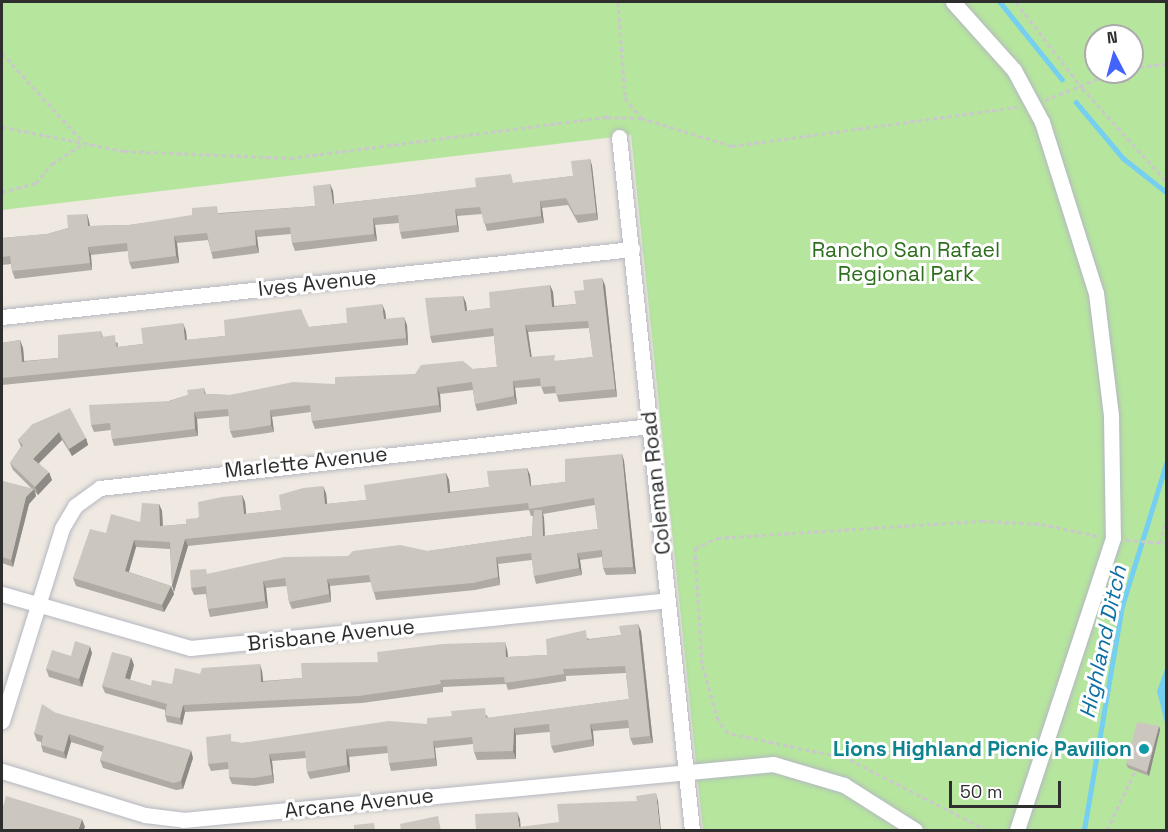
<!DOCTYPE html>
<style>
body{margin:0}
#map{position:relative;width:1168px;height:832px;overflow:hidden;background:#efe9e1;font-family:"Space Grotesk",sans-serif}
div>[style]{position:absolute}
.green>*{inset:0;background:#b6e59e}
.water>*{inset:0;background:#75cff0}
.stream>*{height:4.5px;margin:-2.25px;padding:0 2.25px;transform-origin:2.25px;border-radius:2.25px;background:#75cff0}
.path>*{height:3px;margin-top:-1.5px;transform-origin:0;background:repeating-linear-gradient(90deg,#c9c9c9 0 4.5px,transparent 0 7.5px)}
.roads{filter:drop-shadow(0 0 2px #b4b7c1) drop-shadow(0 0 2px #b4b7c1)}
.minor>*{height:15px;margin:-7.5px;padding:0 7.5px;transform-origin:7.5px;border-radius:7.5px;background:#fff}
.wall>*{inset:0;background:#afaba4}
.shaded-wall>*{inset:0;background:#8e8b86}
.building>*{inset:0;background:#cbc7bf}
.dots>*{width:16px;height:16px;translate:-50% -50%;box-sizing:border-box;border:3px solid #fff;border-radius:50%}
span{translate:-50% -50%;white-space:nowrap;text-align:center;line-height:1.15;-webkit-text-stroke:6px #fff;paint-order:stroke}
.park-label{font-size:21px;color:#2c6e1b}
.street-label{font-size:21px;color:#2e2e2e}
.culture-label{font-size:21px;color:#0d838f;font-weight:700}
.right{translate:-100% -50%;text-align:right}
.water-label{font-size:22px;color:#0d6fa3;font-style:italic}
.frame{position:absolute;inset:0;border:3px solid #2e2e2e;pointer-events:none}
.north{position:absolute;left:1084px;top:24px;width:60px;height:60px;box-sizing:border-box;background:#fff;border:2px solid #ababab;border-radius:50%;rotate:354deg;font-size:16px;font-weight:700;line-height:24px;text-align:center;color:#2e2e2e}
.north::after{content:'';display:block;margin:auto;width:21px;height:27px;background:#4264fb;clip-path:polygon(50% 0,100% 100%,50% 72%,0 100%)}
.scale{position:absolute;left:949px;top:781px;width:112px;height:27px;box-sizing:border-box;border:3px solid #2e2e2e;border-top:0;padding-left:8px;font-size:18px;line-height:21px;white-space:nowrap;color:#2e2e2e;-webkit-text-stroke:4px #fff;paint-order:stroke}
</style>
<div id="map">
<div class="green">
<div style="clip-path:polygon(evenodd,2px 2px,1166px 2px,1166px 830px,703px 830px,631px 135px,2px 210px,2px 2px,1096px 36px,1132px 36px,1132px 72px,1096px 72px,1096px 36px)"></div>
</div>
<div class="water">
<div style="clip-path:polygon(1166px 666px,1166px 727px,1157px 691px)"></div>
</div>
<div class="stream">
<div style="left:1000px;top:2px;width:99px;rotate:51.2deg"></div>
<div style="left:1076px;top:102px;width:73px;rotate:50deg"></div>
<div style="left:1123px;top:158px;width:55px;rotate:38.3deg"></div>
<div style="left:1084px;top:830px;width:227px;rotate:-80.4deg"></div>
<div style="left:1122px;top:606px;width:149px;rotate:-72.8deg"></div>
</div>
<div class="path">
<div style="left:618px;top:2px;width:96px;rotate:85.8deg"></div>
<div style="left:625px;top:98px;width:26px;rotate:51deg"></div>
<div style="left:1016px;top:2px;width:108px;rotate:52.5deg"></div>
<div style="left:1082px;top:88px;width:125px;rotate:47.9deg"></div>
<div style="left:2px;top:53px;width:120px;rotate:47.7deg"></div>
<div style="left:1132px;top:68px;width:34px;rotate:-7deg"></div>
<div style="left:1045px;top:100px;width:75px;rotate:-21.8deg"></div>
<div style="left:2px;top:127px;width:124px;rotate:11.1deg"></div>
<div style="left:124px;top:151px;width:166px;rotate:2.4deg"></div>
<div style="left:290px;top:158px;width:320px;rotate:-7.4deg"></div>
<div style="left:607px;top:117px;width:34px;rotate:2deg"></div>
<div style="left:641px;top:118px;width:95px;rotate:17.1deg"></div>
<div style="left:732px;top:146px;width:289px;rotate:-7.8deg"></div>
<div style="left:2px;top:192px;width:35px;rotate:-15deg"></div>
<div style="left:36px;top:183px;width:25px;rotate:-50deg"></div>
<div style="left:52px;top:164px;width:37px;rotate:-33deg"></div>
<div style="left:1126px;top:540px;width:40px;rotate:4.3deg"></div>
<div style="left:1160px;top:543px;width:25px;rotate:-76deg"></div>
<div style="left:987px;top:830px;width:158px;rotate:-152.9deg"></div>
<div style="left:846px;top:758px;width:121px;rotate:-168deg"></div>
<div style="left:728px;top:733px;width:16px;rotate:-128deg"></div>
<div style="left:718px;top:720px;width:58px;rotate:-105.9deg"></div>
<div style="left:702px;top:664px;width:116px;rotate:-93.5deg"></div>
<div style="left:695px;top:548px;width:24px;rotate:-24deg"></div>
<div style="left:717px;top:538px;width:266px;rotate:-3.7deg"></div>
<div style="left:982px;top:521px;width:59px;rotate:2.9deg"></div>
<div style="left:1041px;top:524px;width:59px;rotate:11.7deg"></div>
<div style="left:1074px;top:830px;width:10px"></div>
<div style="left:1107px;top:830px;width:65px;rotate:-64.6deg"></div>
</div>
<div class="roads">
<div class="minor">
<div style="left:953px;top:2px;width:91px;rotate:48.1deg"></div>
<div style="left:1014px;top:70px;width:59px;rotate:61.7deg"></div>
<div style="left:1042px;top:122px;width:179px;rotate:72.5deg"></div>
<div style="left:1096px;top:293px;width:124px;rotate:83deg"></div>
<div style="left:1111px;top:416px;width:122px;rotate:89.1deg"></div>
<div style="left:1113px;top:538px;width:307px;rotate:108.2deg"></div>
<div style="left:619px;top:137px;width:697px;rotate:83.99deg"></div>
<div style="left:2px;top:317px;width:634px;rotate:-6.16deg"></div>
<div style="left:2px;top:594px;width:196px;rotate:16deg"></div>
<div style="left:190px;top:648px;width:480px;rotate:-5.7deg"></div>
<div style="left:2px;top:721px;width:202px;rotate:-72.7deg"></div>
<div style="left:62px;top:528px;width:26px;rotate:-59deg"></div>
<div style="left:75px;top:506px;width:31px;rotate:-36deg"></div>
<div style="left:100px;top:488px;width:553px;rotate:-6.43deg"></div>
<div style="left:2px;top:771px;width:150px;rotate:17.1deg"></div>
<div style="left:145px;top:815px;width:38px;rotate:7deg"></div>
<div style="left:183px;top:820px;width:593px;rotate:-5.42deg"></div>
<div style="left:773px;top:764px;width:74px;rotate:16.5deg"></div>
<div style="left:844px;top:785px;width:84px;rotate:32.4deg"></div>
</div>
</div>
<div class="wall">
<div style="clip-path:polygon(590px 159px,592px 166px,598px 220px,578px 223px,568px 205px,542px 208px,544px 223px,487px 231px,482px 214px,457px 216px,459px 232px,402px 239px,400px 232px,399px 223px,375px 225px,377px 241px,295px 251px,292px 243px,291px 234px,257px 237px,259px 253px,213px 259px,208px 240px,177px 243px,179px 263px,132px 269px,129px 262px,128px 251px,91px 255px,92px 270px,15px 279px,12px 271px,11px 264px,2px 265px,2px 238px,47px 234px,68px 228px,87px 214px,89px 221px,90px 226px,129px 225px,220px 213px,315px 206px,330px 184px,333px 191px,334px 204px,414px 195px,573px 176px)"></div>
<div style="clip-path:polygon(evenodd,550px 285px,553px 292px,554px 306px,576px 304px,584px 290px,605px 285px,617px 397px,559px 402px,556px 393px,544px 394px,541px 386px,515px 388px,517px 404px,477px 411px,475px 404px,473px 390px,440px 394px,441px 412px,315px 429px,312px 421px,311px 412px,272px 417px,274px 432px,233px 438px,230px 431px,229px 416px,197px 419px,198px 436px,114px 446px,112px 439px,111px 430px,94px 432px,91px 425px,188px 395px,204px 388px,206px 394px,230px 395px,335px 384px,415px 374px,497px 367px,494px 336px,432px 343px,430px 336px,463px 296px,466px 303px,467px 311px,490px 308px,550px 285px,589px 328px,593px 357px,557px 361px,531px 357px,528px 332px,589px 328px)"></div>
<div style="clip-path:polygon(385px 311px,386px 319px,407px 325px,408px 345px,2px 385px,2px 343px,20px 340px,23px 348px,24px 361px,58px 358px,101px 331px,103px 337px,118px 343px,118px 347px,143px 344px,186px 331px,187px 340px,347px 323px)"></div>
<div style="clip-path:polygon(33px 424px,86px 438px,88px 445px,72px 456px,62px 440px,39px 463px,52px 480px,38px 495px,35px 492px,36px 496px,29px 504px,13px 567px,2px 563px,2px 481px,32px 489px,13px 470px,10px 463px,21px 447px,18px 440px)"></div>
<div style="clip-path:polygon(evenodd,622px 454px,624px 461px,636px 574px,606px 575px,603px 568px,602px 557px,580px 560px,582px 575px,536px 584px,534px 576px,532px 560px,498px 564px,500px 585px,475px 590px,376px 600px,371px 582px,330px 586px,331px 602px,292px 609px,289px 602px,287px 586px,266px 588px,268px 608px,210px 617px,208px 609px,206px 594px,194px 595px,191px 588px,208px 574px,348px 556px,428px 551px,532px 536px,533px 516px,531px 516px,529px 510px,188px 546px,174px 592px,172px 585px,170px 549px,136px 547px,129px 572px,171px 586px,174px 594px,164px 612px,76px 586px,73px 578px,106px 533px,140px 522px,159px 504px,162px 511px,163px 526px,186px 524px,242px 495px,245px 502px,246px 514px,281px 510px,326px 493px,327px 504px,366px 500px,446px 473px,449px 480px,450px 492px,489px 487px,527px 468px,530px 475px,531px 486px,565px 482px,622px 454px,595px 505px,598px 529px,545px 536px,544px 518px,543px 514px,595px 505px)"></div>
<div style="clip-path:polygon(641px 631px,653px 743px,633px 745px,630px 738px,629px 728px,593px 731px,594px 746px,554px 753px,551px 746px,550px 732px,516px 735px,516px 759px,477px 760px,474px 752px,473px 744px,435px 748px,437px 766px,391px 771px,389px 763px,388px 753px,349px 757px,350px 772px,310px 779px,307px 772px,306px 758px,272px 761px,274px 783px,255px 786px,232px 784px,229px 777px,229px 769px,211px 771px,208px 764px,233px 742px,242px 743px,427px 724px,487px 715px,488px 718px,629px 699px,626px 673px,566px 676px,566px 681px,508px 690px,506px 684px,443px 687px,443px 692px,362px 703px,185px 712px,182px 725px,167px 722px,165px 715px,165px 710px,105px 693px,102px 686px,134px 665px,130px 680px,151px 686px,172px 684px,200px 674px,262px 671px,263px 681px,302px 678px,378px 662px,507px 649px,508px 657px,547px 655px,588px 638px,589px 639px,621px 635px)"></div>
<div style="clip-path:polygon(92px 653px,82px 687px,49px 677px,46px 669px,71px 656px)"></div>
<div style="clip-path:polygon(56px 713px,193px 758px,183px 789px,176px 790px,103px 768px,100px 760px,103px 752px,71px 742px,66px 759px,43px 752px,41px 745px,41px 742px,37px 741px,34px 733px)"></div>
<div style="clip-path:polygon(1159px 726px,1160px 730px,1149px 776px,1128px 768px,1126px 764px)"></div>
</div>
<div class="shaded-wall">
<div style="clip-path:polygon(590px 159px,592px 166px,598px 220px,596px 213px)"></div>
<div style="clip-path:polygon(330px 184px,333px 191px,335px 212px,333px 204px)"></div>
<div style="clip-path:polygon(540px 201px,542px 208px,544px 223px,541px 216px)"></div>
<div style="clip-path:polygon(455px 209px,457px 216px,459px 232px,457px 225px)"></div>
<div style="clip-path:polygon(87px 214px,89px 221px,91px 234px,88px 226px)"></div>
<div style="clip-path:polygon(373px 218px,375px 225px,377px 241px,374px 234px)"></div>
<div style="clip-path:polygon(255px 230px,257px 237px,259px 253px,256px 245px)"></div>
<div style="clip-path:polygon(174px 236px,177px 243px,179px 263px,176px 256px)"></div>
<div style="clip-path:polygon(88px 247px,91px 255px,92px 270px,90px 263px)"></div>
<div style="clip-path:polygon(602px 278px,605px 285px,617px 397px,615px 389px)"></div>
<div style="clip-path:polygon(550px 285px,553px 292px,555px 314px,552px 307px)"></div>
<div style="clip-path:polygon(463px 296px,466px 303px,468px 318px,465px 311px)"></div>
<div style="clip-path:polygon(382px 304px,385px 311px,387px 327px,384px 319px)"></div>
<div style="clip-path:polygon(404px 317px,407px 325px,408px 345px,406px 338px)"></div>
<div style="clip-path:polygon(183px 323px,186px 331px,187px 348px,185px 340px)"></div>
<div style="clip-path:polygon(525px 325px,528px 332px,533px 365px,530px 357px)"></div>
<div style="clip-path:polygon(20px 340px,23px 348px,25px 369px,22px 362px)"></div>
<div style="clip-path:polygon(513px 381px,515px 388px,517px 404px,514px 396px)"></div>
<div style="clip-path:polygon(437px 387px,440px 394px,441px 412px,439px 405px)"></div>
<div style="clip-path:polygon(270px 410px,272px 417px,274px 432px,271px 425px)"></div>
<div style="clip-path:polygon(194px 412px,197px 419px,198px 436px,195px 429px)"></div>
<div style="clip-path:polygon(59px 432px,62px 440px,36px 466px,33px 459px)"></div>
<div style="clip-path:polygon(86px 438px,88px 445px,72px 456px,69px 449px)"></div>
<div style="clip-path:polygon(622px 454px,624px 461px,636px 574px,633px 567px)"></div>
<div style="clip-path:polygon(527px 468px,530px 475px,532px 493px,530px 486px)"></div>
<div style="clip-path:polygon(49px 472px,52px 480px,38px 495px,35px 487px)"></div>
<div style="clip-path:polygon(446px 473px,449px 480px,451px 500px,448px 493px)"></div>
<div style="clip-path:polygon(323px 486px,326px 493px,328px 511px,325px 504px)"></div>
<div style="clip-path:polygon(34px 489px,36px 496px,29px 504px,13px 567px,11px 560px,26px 497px)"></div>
<div style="clip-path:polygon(242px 495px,245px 502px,247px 521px,244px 514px)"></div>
<div style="clip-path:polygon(159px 504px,162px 511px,163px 533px,160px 526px)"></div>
<div style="clip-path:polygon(542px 510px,544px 518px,545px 544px,543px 536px)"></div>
<div style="clip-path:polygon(185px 539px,188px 546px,174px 592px,172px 585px)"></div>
<div style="clip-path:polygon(134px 540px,136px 547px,127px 578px,125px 571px)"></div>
<div style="clip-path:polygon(577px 553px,580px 560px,582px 575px,579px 568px)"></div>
<div style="clip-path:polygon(496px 557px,498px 564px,500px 585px,498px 577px)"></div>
<div style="clip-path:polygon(327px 579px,330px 586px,331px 602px,329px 594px)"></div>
<div style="clip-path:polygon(263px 581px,266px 588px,268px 608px,265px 601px)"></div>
<div style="clip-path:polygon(171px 586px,174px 594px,164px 612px,162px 605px)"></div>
<div style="clip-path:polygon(638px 624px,641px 631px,653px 743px,650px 736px)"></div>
<div style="clip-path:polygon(505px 642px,507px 649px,509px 665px,506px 657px)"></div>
<div style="clip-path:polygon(90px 646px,92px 653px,82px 687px,79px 679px)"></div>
<div style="clip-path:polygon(131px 657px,134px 665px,128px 686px,125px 678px)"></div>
<div style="clip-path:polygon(260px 664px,262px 671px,264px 689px,261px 682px)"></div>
<div style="clip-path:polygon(183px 705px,185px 712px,182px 725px,180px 718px)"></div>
<div style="clip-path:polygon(590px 724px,593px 731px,594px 746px,592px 739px)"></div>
<div style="clip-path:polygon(1159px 726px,1160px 730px,1149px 776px,1147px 772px)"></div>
<div style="clip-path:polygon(514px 728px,516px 735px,516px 759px,513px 751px)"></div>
<div style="clip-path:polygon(69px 734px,71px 742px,66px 759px,64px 752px)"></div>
<div style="clip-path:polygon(433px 741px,435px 748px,437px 766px,435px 758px)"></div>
<div style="clip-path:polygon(346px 749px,349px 757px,350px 772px,347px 765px)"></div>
<div style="clip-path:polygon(191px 750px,193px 758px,183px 789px,181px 781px)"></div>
<div style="clip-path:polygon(269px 754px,272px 761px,274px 783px,272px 775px)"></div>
<div style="clip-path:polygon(656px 793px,658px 801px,661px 831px,660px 831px)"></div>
<div style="clip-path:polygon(517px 812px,520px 819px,521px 831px,519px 827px)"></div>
<div style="clip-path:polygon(82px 819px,85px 827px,83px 831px,78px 831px)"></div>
</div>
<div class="building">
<div style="clip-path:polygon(590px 159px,596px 213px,575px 215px,566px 198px,540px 201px,541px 216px,484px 224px,480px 207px,455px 209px,457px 225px,400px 232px,398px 215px,373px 218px,374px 234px,292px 243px,290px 227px,255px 230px,256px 245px,211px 252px,207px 233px,174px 236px,176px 256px,129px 262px,127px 243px,88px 247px,90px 263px,12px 271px,10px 256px,2px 257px,2px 238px,47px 234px,68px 228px,67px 215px,87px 214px,88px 226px,129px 225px,192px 215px,192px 208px,217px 206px,218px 214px,315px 206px,313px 186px,330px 184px,333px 204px,414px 195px,476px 187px,475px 178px,511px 174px,513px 183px,573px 176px,571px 161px)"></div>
<div style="clip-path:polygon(evenodd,602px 278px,615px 389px,556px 395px,555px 386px,541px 387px,540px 378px,513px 381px,514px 396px,475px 404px,472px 382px,437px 387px,439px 405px,312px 421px,310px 405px,270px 410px,271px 425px,248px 429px,230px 431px,228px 409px,194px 412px,195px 429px,112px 439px,110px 423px,91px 425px,89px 405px,170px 401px,188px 395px,187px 390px,204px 388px,204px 394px,230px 395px,293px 382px,335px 384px,335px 377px,415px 374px,421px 365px,463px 361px,473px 369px,497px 367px,493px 328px,430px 336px,425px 298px,463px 296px,465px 311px,490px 308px,489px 292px,550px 285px,552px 307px,576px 304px,574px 291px,584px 290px,583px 280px,602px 278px,588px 321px,593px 357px,554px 361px,555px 355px,530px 357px,525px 325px,588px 321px)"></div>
<div style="clip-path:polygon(382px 304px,384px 319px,404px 317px,406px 338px,2px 378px,2px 343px,20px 340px,22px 362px,58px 358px,58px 335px,101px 331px,102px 337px,115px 335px,116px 347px,143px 344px,141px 328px,183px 323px,185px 340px,225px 336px,224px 320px,301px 309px,309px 327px,347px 323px,346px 308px)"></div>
<div style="clip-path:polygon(70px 408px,86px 438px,69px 449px,59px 432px,33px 459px,49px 472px,35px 487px,10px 463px,23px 445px,18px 440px,33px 424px)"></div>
<div style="clip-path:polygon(622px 454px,633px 567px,603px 568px,602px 550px,577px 553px,579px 568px,534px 576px,531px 553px,496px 557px,498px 577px,473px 583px,373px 592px,369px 575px,327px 579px,329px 594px,289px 602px,285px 578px,263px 581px,265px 601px,208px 609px,206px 586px,191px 588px,190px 570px,206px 569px,207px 574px,284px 557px,348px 556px,353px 551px,400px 545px,428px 551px,532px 536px,534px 510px,542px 510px,543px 536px,598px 529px,594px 498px,529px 509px,528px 503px,185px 539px,172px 585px,170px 542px,134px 540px,125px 571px,171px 586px,162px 605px,73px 578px,90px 529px,106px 533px,111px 514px,140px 522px,142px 503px,159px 504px,160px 526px,186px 524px,186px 519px,199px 518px,198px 502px,222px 497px,242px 495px,244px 514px,281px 510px,279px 495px,303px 488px,323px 486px,325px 504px,366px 500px,364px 485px,446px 473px,448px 493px,489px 487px,487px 471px,503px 470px,527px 468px,530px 486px,565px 482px,565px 459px)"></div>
<div style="clip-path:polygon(2px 481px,34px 489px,26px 497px,11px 560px,2px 557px)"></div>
<div style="clip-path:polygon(638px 624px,650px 736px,630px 738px,628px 720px,590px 724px,592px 739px,551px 746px,549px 724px,514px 728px,513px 751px,474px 752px,472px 737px,433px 741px,435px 758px,389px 763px,387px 746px,346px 749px,347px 765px,307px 772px,305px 751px,269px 754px,272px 775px,253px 778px,229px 777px,228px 762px,208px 764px,206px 737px,231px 734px,231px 741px,242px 743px,389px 721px,427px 724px,427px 718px,452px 716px,451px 711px,485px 708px,486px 718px,629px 699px,625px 666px,563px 669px,564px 674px,505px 683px,504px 677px,440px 680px,441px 684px,359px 696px,183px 705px,180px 718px,165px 715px,167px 704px,102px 686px,112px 652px,131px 657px,125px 678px,151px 686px,152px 680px,172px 684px,175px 668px,200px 674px,202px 668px,260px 664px,261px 682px,302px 678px,301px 663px,378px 662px,377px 652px,443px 644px,505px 642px,506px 657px,547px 655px,546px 639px,586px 630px,587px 640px,621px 635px,619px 626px)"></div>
<div style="clip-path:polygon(75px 641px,90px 646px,79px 679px,46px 669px,52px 650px,71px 656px)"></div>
<div style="clip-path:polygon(42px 704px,56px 713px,191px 750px,181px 781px,173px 783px,100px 760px,104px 746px,69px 734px,64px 752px,41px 745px,43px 736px,34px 733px)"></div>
<div style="clip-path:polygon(1137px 722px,1159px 726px,1147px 772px,1126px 764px)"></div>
<div style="clip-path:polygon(656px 793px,660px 831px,476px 831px,475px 814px,517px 812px,519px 827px,559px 822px,557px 804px,637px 801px,636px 796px)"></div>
<div style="clip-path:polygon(6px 796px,82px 819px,78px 831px,2px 831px,2px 810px)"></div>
<div style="clip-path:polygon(438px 816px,441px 831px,401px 831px,400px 824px)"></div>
<div style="clip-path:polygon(374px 823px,375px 831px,354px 831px,354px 825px)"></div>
</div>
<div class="dots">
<div style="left:1144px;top:749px;background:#0f9aa8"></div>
</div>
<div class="park-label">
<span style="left:906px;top:262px">Rancho San Rafael<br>Regional Park</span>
</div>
<div class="street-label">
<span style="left:317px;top:283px;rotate:-6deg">Ives Avenue</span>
<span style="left:306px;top:462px;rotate:-6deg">Marlette Avenue</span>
<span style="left:656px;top:483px;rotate:-96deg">Coleman Road</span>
<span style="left:331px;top:635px;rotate:-6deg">Brisbane Avenue</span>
<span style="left:359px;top:803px;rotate:-6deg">Arcane Avenue</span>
</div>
<div class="culture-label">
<span class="right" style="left:1132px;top:749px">Lions Highland Picnic Pavilion</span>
</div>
<div class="water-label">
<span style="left:1103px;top:642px;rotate:-78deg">Highland Ditch</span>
</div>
<div class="frame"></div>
<div class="north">N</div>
<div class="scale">50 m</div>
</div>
